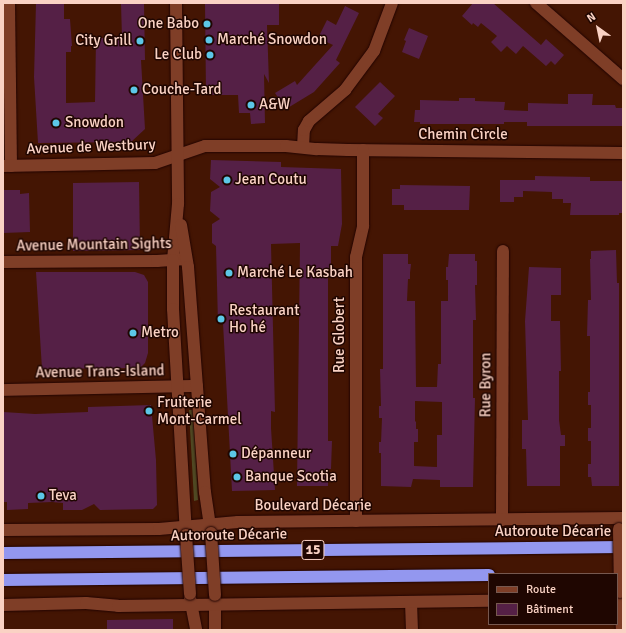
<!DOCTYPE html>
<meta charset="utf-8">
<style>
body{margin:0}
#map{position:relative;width:626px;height:633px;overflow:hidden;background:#441503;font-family:Signika,sans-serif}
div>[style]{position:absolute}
.green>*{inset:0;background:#504923}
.building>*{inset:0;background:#552046}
.roads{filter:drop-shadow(0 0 1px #220400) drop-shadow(0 0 1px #220400)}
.street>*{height:12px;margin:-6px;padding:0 6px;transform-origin:6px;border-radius:6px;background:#7f3e27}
.secondary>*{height:12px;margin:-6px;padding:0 6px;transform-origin:6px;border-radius:6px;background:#7f3e27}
.highway>*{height:12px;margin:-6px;padding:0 6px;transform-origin:6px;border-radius:6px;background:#9397ef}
.bridges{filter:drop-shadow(0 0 1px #220400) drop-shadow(0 0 1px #220400)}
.street-bridge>*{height:12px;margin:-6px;padding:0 6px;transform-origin:6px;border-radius:6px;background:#7f3e27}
.secondary-bridge>*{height:12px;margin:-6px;padding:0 6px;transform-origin:6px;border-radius:6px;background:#7f3e27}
.dots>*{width:11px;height:11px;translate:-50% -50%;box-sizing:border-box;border:2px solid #1f0601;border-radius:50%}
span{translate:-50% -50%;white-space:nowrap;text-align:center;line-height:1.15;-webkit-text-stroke:3px #1f0601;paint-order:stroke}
.shield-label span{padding:1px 3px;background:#1f0601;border:1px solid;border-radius:3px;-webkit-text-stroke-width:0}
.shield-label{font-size:14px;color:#fad2c4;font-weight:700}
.poi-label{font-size:15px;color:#fad2c4}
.right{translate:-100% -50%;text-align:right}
.left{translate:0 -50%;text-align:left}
.street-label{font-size:15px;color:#fad2c4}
.frame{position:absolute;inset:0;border:4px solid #fad2c4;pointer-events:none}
.legend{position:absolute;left:488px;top:573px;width:130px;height:52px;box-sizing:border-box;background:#1f0601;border:1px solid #77584f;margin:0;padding:5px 7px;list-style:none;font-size:12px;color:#fad2c4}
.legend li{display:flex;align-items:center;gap:8px;height:20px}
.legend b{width:20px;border:1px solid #77584f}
.north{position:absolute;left:578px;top:8px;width:40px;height:40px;-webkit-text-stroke:3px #1f0601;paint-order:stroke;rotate:327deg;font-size:11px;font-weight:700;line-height:16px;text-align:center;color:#fad2c4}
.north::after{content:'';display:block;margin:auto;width:14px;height:18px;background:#fad2c4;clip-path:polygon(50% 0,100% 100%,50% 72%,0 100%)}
</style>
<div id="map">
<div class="green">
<div style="clip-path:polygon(189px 410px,193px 410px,198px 500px,194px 501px)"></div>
</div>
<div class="building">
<div style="clip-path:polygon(36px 3px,64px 3px,64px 19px,70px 19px,72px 46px,71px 46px,71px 52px,66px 52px,66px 103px,95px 102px,96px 38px,122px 38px,121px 4px,144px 3px,145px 60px,141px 60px,145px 129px,131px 142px,38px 143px,34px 77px)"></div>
<div style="clip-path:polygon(205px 3px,279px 3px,279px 25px,267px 25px,269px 83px,264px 74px,265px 123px,251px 124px,250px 113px,239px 113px,238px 95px,206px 95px)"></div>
<div style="clip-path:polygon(473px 3px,493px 3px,541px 45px,546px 39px,564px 55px,555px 65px,551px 61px,546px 66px,523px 46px,516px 54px,507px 46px,501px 52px,491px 42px,497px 36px,481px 23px,478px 27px,473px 23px,472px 25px,462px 16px)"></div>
<div style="clip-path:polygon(345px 6px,359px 13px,336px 60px,340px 63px,314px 92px,286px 109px,275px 93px,295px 81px,297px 85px,333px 45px,318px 38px,327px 20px,336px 25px)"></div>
<div style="clip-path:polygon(409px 28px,428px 36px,419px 59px,402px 52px,406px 41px,404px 40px)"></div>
<div style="clip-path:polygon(380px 82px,395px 96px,378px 114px,383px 118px,375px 126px,355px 107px)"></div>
<div style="clip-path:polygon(568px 94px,593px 94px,592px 105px,615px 105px,616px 108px,623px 108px,623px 126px,527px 126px,527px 122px,504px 122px,504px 124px,420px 124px,420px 122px,414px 122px,415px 110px,420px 110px,420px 100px,459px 101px,459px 98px,475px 98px,475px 101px,505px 102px,504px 110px,528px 111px,528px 103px,568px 104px)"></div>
<div style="clip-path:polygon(211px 160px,281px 162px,281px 167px,341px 169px,342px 224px,338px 246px,331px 246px,331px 268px,328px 268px,328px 441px,332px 441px,331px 469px,328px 469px,328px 486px,297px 486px,300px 243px,271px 244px,275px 412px,271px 411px,271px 428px,275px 490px,232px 491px,223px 323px,218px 323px,216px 246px,212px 243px,212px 224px,220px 219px,210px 211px,211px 192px,220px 187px,210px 179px)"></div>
<div style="clip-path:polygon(535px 176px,590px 177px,590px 181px,623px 181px,623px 213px,619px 213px,619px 215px,570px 215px,571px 203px,563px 203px,563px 199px,552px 199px,552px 192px,523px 191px,523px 197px,514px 197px,514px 202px,500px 202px,500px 180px,535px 180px)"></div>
<div style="clip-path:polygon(139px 182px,140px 250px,73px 251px,73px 183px)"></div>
<div style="clip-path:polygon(400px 185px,470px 186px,469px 210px,404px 210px,404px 205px,392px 205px,392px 189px,400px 189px)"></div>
<div style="clip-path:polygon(4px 190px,20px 190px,20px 194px,29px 193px,30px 232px,3px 233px)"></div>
<div style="clip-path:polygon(616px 250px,617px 283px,619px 283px,619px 486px,592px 486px,591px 477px,588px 477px,588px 464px,591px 464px,591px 441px,588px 441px,588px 428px,591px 428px,591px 405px,588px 405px,588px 392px,590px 392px,590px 336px,587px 336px,588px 300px,591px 300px,590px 259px,591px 259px,591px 251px)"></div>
<div style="clip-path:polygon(evenodd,383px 254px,408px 254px,408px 264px,411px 264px,410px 273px,410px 279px,408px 279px,407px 301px,415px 301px,416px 387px,437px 387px,438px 364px,441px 364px,441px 301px,448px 301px,448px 280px,446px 280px,446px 267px,448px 267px,449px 254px,475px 254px,475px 261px,477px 261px,477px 285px,475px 285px,476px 320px,473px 320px,473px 398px,475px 398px,473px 487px,440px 487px,440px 480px,413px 479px,411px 487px,381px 486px,381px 453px,379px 453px,379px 442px,381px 442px,382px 418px,379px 418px,379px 406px,381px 406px,380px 369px,383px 369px,383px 254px,415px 401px,442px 402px,442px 435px,437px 435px,437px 467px,414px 466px,414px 442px,418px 442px,418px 429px,416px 429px,416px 422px,415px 421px,415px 401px)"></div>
<div style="clip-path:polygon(529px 267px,561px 268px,561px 295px,551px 295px,551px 321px,560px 321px,561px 371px,559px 371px,559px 420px,561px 435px,565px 435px,565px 446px,560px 446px,560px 486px,527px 486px,526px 449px,522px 449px,522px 420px,528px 420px,525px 321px)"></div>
<div style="clip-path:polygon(36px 272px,135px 272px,144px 275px,148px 282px,148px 353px,145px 363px,141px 367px,134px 368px,42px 369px)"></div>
<div style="clip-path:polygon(151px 405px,156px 460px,157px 505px,153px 509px,100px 510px,94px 504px,82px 510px,63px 510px,63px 503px,52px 502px,28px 503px,28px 509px,7px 510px,7px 502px,3px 502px,3px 412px,35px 414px,88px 412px,88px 407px)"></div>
<div style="clip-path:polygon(173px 619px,173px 630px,107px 630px,107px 620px)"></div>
</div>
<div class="roads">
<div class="street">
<div style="left:9px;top:3px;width:163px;rotate:89.3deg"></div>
<div style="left:536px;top:3px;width:116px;rotate:41.1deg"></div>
<div style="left:303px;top:147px;width:17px;rotate:-87deg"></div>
<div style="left:304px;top:130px;width:10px;rotate:-61deg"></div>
<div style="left:309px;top:121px;width:48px;rotate:-40.7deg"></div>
<div style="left:345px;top:90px;width:49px;rotate:-53.4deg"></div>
<div style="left:374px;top:51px;width:51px;rotate:-69.4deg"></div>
<div style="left:3px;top:166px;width:152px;rotate:-1.1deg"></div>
<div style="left:155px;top:163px;width:53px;rotate:-18.8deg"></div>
<div style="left:205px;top:146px;width:81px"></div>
<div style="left:286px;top:146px;width:31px;rotate:6deg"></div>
<div style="left:317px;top:149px;width:31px;rotate:2deg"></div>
<div style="left:348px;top:150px;width:275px;rotate:0.6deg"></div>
<div style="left:3px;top:262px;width:154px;rotate:-0.4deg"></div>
<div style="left:157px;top:261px;width:29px;rotate:-4deg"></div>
<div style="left:3px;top:390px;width:194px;rotate:-1.2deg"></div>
<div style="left:502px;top:520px;width:269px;rotate:-89.8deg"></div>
<div style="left:356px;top:521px;width:264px;rotate:-90deg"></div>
<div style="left:356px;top:257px;width:32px;rotate:-77deg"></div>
<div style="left:363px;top:226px;width:76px;rotate:-90deg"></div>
<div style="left:620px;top:593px;width:37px;rotate:87deg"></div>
<div style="left:411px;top:602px;width:28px;rotate:88deg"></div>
</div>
<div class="secondary">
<div style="left:176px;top:3px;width:201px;rotate:89.4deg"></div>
<div style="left:178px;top:204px;width:56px;rotate:95.1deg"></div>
<div style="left:173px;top:260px;width:49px;rotate:90deg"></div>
<div style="left:173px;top:309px;width:225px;rotate:86.7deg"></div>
<div style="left:181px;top:225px;width:43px;rotate:80.5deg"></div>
<div style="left:188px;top:267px;width:226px;rotate:85.7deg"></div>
<div style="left:205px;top:492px;width:41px;rotate:81.7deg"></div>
<div style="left:3px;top:530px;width:156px;rotate:-0.4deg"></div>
<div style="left:159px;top:529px;width:79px;rotate:-5.1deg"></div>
<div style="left:238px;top:522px;width:385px;rotate:-0.6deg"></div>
<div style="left:215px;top:596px;width:34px;rotate:90deg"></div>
<div style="left:190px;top:598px;width:33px;rotate:79deg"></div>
<div style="left:617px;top:604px;width:6px"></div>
<div style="left:3px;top:605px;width:83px;rotate:-1.4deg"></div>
<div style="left:86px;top:603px;width:32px;rotate:5deg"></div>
<div style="left:118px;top:606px;width:371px;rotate:-0.8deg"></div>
</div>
<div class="highway">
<div style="left:3px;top:553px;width:620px;rotate:-0.55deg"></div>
<div style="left:3px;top:580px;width:486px;rotate:-0.6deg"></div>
</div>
</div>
<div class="bridges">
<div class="street-bridge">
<div style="left:619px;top:529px;width:63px;rotate:89.1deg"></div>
</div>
<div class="secondary-bridge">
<div style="left:211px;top:533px;width:62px;rotate:86.3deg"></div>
<div style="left:186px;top:535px;width:59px;rotate:86.1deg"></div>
</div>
</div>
<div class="dots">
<div style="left:207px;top:24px;background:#5cc7e7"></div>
<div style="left:209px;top:40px;background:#5cc7e7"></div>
<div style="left:140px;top:41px;background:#5cc7e7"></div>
<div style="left:210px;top:55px;background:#5cc7e7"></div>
<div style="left:134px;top:90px;background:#5cc7e7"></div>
<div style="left:251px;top:105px;background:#5cc7e7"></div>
<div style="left:56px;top:123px;background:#5cc7e7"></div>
<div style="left:227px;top:180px;background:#5cc7e7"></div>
<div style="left:229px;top:273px;background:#5cc7e7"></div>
<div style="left:221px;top:319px;background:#5cc7e7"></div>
<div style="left:133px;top:333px;background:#5cc7e7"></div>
<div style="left:149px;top:411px;background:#5cc7e7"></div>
<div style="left:233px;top:454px;background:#5cc7e7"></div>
<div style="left:237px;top:477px;background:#5cc7e7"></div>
<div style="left:41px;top:496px;background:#5cc7e7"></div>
</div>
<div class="shield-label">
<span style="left:313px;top:550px">15</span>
</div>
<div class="poi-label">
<span class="right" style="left:199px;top:24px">One Babo</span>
<span class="left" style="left:217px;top:40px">Marché Snowdon</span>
<span class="right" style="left:132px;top:41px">City Grill</span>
<span class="right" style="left:202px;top:55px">Le Club</span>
<span class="left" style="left:142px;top:90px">Couche-Tard</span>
<span class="left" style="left:259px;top:105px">A&amp;W</span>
<span class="left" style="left:65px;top:123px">Snowdon</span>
<span class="left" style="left:235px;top:180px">Jean Coutu</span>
<span class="left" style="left:237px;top:273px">Marché Le Kasbah</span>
<span class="left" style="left:229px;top:319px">Restaurant<br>Ho hé</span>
<span class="left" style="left:141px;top:333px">Metro</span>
<span class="left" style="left:157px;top:411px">Fruiterie<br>Mont-Carmel</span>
<span class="left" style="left:241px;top:454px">Dépanneur</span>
<span class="left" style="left:245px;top:477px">Banque Scotia</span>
<span class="left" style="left:49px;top:496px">Teva</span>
</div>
<div class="street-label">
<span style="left:463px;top:135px">Chemin Circle</span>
<span style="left:91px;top:147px;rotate:-2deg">Avenue de Westbury</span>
<span style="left:94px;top:245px;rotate:-1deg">Avenue Mountain Sights</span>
<span style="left:340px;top:335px;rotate:-90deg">Rue Globert</span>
<span style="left:100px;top:372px;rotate:-1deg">Avenue Trans-Island</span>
<span style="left:486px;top:385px;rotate:-90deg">Rue Byron</span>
<span style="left:313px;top:506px">Boulevard Décarie</span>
<span style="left:553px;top:532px">Autoroute Décarie</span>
<span style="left:229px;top:535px;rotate:-1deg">Autoroute Décarie</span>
</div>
<div class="frame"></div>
<ul class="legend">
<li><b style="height:5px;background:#7f3e27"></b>Route</li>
<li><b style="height:11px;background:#552046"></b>Bâtiment</li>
</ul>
<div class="north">N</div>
</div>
